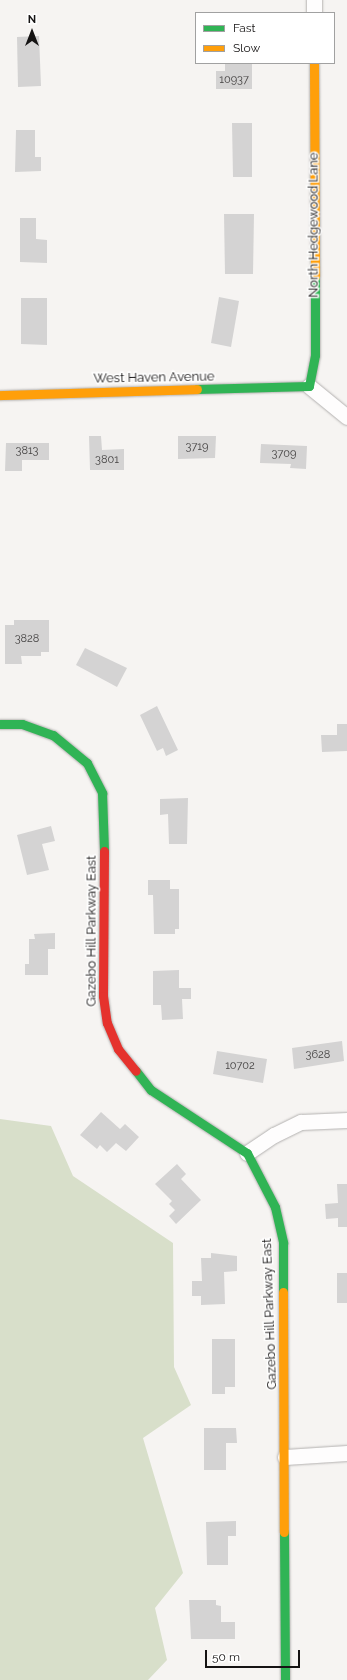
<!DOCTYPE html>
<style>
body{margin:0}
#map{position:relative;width:347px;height:1680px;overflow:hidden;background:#f6f4f2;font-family:Raleway,sans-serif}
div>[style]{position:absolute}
.green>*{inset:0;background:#d8dfca}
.building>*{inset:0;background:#d4d3d3}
.roads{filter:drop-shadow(0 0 1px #b3b1b0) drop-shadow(0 0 1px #b3b1b0)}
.street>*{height:15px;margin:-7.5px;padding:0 7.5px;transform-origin:7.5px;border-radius:7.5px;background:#fefdfd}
.fast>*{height:9px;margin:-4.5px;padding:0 4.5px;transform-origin:4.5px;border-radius:4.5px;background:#30b455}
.slow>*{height:9px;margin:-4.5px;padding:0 4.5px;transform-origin:4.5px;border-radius:4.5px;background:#ff9f0a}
.jam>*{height:9px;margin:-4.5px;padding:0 4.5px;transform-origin:4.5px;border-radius:4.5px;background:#e5322d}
span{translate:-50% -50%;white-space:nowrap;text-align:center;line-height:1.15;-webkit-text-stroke:3px #fff;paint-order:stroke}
.number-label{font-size:11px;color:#454343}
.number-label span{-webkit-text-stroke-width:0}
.street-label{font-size:13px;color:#151313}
.legend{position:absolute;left:195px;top:12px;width:140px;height:52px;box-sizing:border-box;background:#fff;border:1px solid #a1a1a1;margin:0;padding:5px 7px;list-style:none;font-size:12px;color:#151313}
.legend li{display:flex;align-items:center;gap:8px;height:20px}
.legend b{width:20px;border:1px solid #a1a1a1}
.north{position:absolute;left:12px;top:12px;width:40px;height:40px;-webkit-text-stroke:3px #fff;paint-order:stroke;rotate:0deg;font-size:11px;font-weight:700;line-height:16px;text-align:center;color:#151313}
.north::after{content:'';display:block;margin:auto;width:14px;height:18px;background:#151313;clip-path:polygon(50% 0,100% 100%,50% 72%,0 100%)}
.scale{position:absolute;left:205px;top:1650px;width:95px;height:18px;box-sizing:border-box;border:2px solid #151313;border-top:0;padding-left:5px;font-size:12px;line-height:14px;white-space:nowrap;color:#151313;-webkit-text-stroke:3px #fff;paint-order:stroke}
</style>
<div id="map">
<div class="green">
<div style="clip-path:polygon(0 1119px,51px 1126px,73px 1176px,173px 1243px,174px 1367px,191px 1405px,143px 1438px,183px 1573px,155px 1608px,167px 1660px,148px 1680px,0 1680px)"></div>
</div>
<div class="building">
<div style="clip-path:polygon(39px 36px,41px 86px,18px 87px,17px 37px)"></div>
<div style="clip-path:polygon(225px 63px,252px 63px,252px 89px,216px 89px,216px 71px,225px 71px)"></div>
<div style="clip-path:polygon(232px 123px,252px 123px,252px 177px,233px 177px)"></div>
<div style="clip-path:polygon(16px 130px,35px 130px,35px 157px,41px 157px,41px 171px,15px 172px)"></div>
<div style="clip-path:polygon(224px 214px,254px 214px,253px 274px,225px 274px)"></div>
<div style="clip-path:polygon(20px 218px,36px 218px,36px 239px,47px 240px,47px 263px,20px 262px)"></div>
<div style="clip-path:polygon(219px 297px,239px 301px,231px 347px,211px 343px)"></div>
<div style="clip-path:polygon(21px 298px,47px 298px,47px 345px,21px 344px)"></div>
<div style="clip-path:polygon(89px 436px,101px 436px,102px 450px,124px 449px,124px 470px,90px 470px)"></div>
<div style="clip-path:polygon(178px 436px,216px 436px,215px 458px,178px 459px)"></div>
<div style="clip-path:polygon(6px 443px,49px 443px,49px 460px,22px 460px,22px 471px,5px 471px)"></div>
<div style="clip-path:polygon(261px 444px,307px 446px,306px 469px,290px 468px,291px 464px,260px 463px)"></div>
<div style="clip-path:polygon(14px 620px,49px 620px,49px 652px,41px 652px,41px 656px,21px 656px,22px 664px,5px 664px,5px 625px,14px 625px)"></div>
<div style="clip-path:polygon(85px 648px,127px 668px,117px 687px,76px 665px)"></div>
<div style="clip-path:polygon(157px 706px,178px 750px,166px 756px,163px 748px,157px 751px,140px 715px)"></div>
<div style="clip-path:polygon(337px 724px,347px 724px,347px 751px,322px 752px,321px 735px,337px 735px)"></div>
<div style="clip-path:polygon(188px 798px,187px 844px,169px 844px,168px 814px,160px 815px,160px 799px)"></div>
<div style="clip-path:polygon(51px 826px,55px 841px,42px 844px,49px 870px,27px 875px,17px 835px)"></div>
<div style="clip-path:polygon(148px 880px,170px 880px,170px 889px,179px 889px,179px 929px,175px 929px,175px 934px,154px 934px,153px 895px,148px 895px)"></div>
<div style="clip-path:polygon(55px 933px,55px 949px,48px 949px,48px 975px,25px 975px,25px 964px,29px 964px,29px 939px,35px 939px,34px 934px)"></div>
<div style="clip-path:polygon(179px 970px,179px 988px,191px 988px,191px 999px,182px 999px,183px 1019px,162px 1020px,161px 1005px,153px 1005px,153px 971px)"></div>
<div style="clip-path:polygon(342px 1041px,344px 1061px,294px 1069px,292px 1048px)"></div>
<div style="clip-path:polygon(217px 1051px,267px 1059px,263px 1083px,213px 1074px)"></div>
<div style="clip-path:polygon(101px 1112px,120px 1129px,125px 1124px,139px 1137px,126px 1151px,116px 1143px,107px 1152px,100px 1145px,97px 1149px,80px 1135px)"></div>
<div style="clip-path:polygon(177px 1164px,186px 1174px,181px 1179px,201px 1200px,176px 1224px,169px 1216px,175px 1210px,169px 1204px,172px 1201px,155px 1184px)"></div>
<div style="clip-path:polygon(337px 1184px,347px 1184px,347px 1227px,338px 1227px,338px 1218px,326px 1219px,325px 1204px,338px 1203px)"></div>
<div style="clip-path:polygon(211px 1253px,237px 1256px,237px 1271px,224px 1272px,225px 1304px,201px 1305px,201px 1296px,192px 1296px,192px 1281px,202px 1281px,201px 1258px,211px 1258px)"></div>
<div style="clip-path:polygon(337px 1273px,347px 1273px,347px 1303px,337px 1303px)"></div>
<div style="clip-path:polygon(212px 1339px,235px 1339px,235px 1387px,225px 1387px,225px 1394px,212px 1394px)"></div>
<div style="clip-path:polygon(204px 1428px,236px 1428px,237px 1443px,226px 1443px,226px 1470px,204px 1470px)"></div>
<div style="clip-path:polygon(236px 1521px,236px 1536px,228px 1536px,228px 1565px,207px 1565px,206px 1522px)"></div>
<div style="clip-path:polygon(189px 1600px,216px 1600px,216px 1605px,221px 1606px,221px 1622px,235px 1622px,235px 1639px,191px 1639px)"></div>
</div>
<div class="roads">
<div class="street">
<div style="left:314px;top:0;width:13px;rotate:90deg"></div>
<div style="left:309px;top:386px;width:49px;rotate:39.2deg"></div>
<div style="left:247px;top:1153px;width:32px;rotate:-34deg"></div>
<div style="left:274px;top:1135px;width:30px;rotate:-26deg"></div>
<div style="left:301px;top:1122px;width:46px;rotate:-2.5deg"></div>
<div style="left:285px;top:1457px;width:62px;rotate:-3.7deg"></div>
</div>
<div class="fast">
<div style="left:197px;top:389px;width:112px;rotate:-1.5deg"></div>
<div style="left:309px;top:386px;width:32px;rotate:-79deg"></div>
<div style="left:315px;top:355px;width:79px;rotate:-90deg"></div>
<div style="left:0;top:724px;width:22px"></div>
<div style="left:22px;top:724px;width:33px;rotate:20deg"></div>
<div style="left:53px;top:735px;width:44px;rotate:39.5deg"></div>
<div style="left:87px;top:763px;width:34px;rotate:63deg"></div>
<div style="left:102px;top:793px;width:58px;rotate:88deg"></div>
<div style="left:136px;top:1071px;width:24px;rotate:52deg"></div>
<div style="left:151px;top:1090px;width:115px;rotate:33.3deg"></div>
<div style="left:247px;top:1153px;width:61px;rotate:62.6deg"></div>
<div style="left:275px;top:1207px;width:37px;rotate:77deg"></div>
<div style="left:283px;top:1243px;width:49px;rotate:90deg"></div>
<div style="left:284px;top:1532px;width:148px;rotate:89.6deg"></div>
</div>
<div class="slow">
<div style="left:314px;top:63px;width:213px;rotate:89.7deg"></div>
<div style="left:0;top:395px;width:197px;rotate:-1.7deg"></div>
<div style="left:283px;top:1292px;width:240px;rotate:89.8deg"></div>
</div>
<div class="jam">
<div style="left:104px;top:851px;width:145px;rotate:90.4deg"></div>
<div style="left:103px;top:996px;width:27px;rotate:82deg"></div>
<div style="left:107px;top:1023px;width:28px;rotate:67deg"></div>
<div style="left:118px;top:1049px;width:28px;rotate:51deg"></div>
</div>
</div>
<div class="number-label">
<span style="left:234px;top:80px">10937</span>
<span style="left:197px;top:447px">3719</span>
<span style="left:27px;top:451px">3813</span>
<span style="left:284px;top:454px">3709</span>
<span style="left:107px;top:460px">3801</span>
<span style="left:27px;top:639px">3828</span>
<span style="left:318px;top:1055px">3628</span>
<span style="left:240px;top:1066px">10702</span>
</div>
<div class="street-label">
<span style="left:314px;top:225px;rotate:-90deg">North Hedgewood Lane</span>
<span style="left:154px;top:378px;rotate:-1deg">West Haven Avenue</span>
<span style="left:92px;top:931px;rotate:-90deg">Gazebo Hill Parkway East</span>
<span style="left:270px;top:1314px;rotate:-92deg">Gazebo Hill Parkway East</span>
</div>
<ul class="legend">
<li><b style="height:5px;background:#30b455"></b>Fast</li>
<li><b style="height:5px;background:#ff9f0a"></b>Slow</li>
</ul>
<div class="north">N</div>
<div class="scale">50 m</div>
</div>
